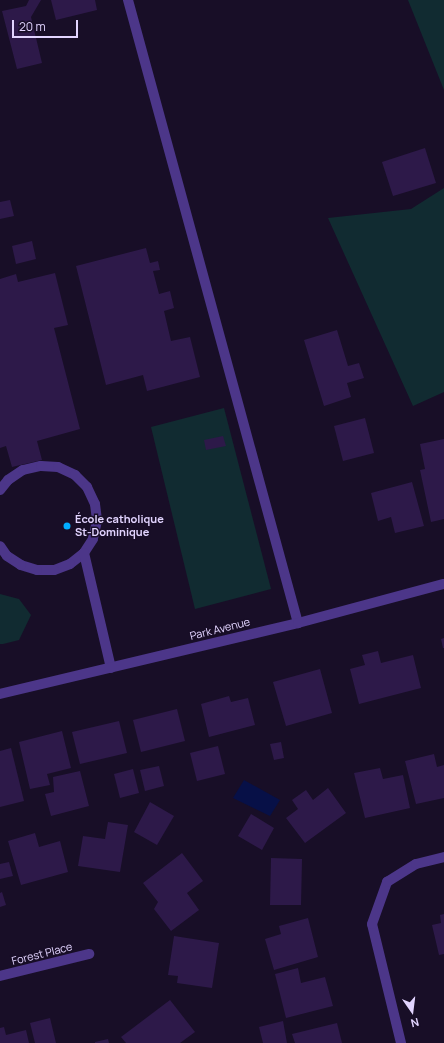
<!DOCTYPE html>
<meta charset="utf-8">
<style>
body{margin:0}
#map{position:relative;width:444px;height:1043px;overflow:hidden;background:#180e27;font-family:Manrope,sans-serif}
div>[style]{position:absolute}
.green>*{inset:0;background:#112b31}
.water>*{inset:0;background:#071047}
.building>*{inset:0;background:#2d1949}
.minor>*{height:10px;margin:-5px;padding:0 5px;transform-origin:5px;border-radius:5px;background:#4c3689}
.dots>*{width:11px;height:11px;translate:-50% -50%;box-sizing:border-box;border:2px solid #180e27;border-radius:50%}
span{translate:-50% -50%;white-space:nowrap;text-align:center;line-height:1.15;-webkit-text-stroke:3px #180e27;paint-order:stroke}
.poi-label{font-size:11px;color:#e2d4ff;font-weight:700}
.left{translate:0 -50%;text-align:left}
.street-label{font-size:11px;color:#e2d4ff}
.north{position:absolute;left:392px;top:991px;width:40px;height:40px;-webkit-text-stroke:3px #180e27;paint-order:stroke;rotate:166deg;font-size:11px;font-weight:700;line-height:16px;text-align:center;color:#e2d4ff}
.north::after{content:'';display:block;margin:auto;width:14px;height:18px;background:#e2d4ff;clip-path:polygon(50% 0,100% 100%,50% 72%,0 100%)}
.scale{position:absolute;left:12px;top:20px;width:66px;height:18px;box-sizing:border-box;border:2px solid #e2d4ff;border-top:0;padding-left:5px;font-size:12px;line-height:14px;white-space:nowrap;color:#e2d4ff;-webkit-text-stroke:3px #180e27;paint-order:stroke}
</style>
<div id="map">
<div class="green">
<div style="clip-path:polygon(408px 0,444px 0,444px 90px)"></div>
<div style="clip-path:polygon(444px 188px,444px 392px,413px 406px,328px 218px,411px 209px)"></div>
<div style="clip-path:polygon(224px 408px,271px 589px,195px 609px,151px 427px)"></div>
<div style="clip-path:polygon(0 594px,19px 599px,31px 615px,19px 640px,3px 644px,0 644px)"></div>
</div>
<div class="water">
<div style="clip-path:polygon(244px 780px,280px 800px,270px 816px,233px 798px)"></div>
</div>
<div class="building">
<div style="clip-path:polygon(29px 0,41px 0,31px 17px,42px 63px,17px 69px,2px 11px,26px 6px)"></div>
<div style="clip-path:polygon(51px 0,95px 0,97px 10px,56px 20px)"></div>
<div style="clip-path:polygon(425px 148px,436px 183px,393px 196px,382px 162px)"></div>
<div style="clip-path:polygon(10px 200px,14px 216px,0 219px,0 202px)"></div>
<div style="clip-path:polygon(32px 241px,36px 259px,16px 264px,12px 246px)"></div>
<div style="clip-path:polygon(146px 248px,150px 263px,158px 261px,160px 270px,153px 271px,159px 294px,170px 291px,174px 308px,164px 311px,171px 341px,190px 337px,200px 377px,147px 391px,143px 375px,106px 385px,76px 266px)"></div>
<div style="clip-path:polygon(55px 273px,68px 325px,54px 328px,80px 429px,37px 441px,42px 460px,12px 467px,6px 446px,0 448px,0 279px,16px 274px,18px 282px)"></div>
<div style="clip-path:polygon(337px 330px,348px 366px,359px 363px,364px 378px,347px 383px,351px 397px,324px 406px,304px 340px)"></div>
<div style="clip-path:polygon(365px 418px,374px 453px,343px 461px,334px 426px)"></div>
<div style="clip-path:polygon(223px 436px,226px 446px,206px 450px,204px 440px)"></div>
<div style="clip-path:polygon(444px 439px,444px 519px,431px 522px,420px 470px,425px 469px,420px 444px)"></div>
<div style="clip-path:polygon(412px 482px,424px 526px,395px 533px,391px 517px,378px 521px,371px 493px)"></div>
<div style="clip-path:polygon(444px 638px,444px 648px,443px 648px,441px 639px)"></div>
<div style="clip-path:polygon(378px 651px,381px 663px,413px 655px,421px 688px,359px 704px,350px 669px,365px 665px,362px 655px)"></div>
<div style="clip-path:polygon(320px 669px,332px 713px,286px 726px,273px 682px)"></div>
<div style="clip-path:polygon(229px 696px,231px 702px,248px 698px,255px 725px,209px 737px,201px 704px)"></div>
<div style="clip-path:polygon(177px 709px,185px 741px,141px 752px,133px 720px)"></div>
<div style="clip-path:polygon(119px 721px,127px 753px,80px 764px,72px 732px)"></div>
<div style="clip-path:polygon(62px 731px,71px 768px,47px 774px,50px 785px,30px 789px,19px 742px)"></div>
<div style="clip-path:polygon(281px 742px,284px 758px,274px 760px,270px 744px)"></div>
<div style="clip-path:polygon(218px 746px,225px 774px,197px 781px,190px 753px)"></div>
<div style="clip-path:polygon(11px 748px,24px 801px,0 807px,0 751px)"></div>
<div style="clip-path:polygon(434px 754px,437px 767px,444px 765px,444px 798px,416px 804px,405px 761px)"></div>
<div style="clip-path:polygon(159px 766px,164px 786px,145px 791px,140px 770px)"></div>
<div style="clip-path:polygon(380px 768px,383px 779px,403px 775px,410px 808px,365px 818px,354px 773px)"></div>
<div style="clip-path:polygon(133px 769px,139px 793px,120px 798px,114px 774px)"></div>
<div style="clip-path:polygon(80px 771px,89px 806px,51px 816px,45px 794px,54px 792px,53px 777px)"></div>
<div style="clip-path:polygon(328px 788px,346px 813px,305px 843px,286px 818px,298px 809px,292px 800px,306px 790px,313px 800px)"></div>
<div style="clip-path:polygon(150px 802px,174px 816px,157px 845px,134px 832px)"></div>
<div style="clip-path:polygon(251px 814px,274px 828px,262px 850px,238px 836px)"></div>
<div style="clip-path:polygon(108px 822px,128px 825px,120px 872px,78px 866px,83px 836px,105px 839px)"></div>
<div style="clip-path:polygon(35px 833px,39px 847px,60px 841px,68px 872px,21px 885px,8px 841px)"></div>
<div style="clip-path:polygon(182px 853px,203px 881px,187px 893px,199px 910px,171px 931px,154px 909px,158px 902px,143px 883px)"></div>
<div style="clip-path:polygon(271px 858px,302px 859px,301px 905px,270px 905px)"></div>
<div style="clip-path:polygon(9px 862px,13px 876px,0 879px,0 864px)"></div>
<div style="clip-path:polygon(2px 892px,6px 905px,0 907px,0 893px)"></div>
<div style="clip-path:polygon(444px 914px,444px 954px,439px 955px,432px 925px,441px 923px,440px 915px)"></div>
<div style="clip-path:polygon(308px 918px,318px 957px,274px 970px,265px 939px,281px 934px,279px 926px)"></div>
<div style="clip-path:polygon(174px 936px,219px 943px,212px 988px,177px 983px,178px 976px,168px 975px)"></div>
<div style="clip-path:polygon(298px 968px,301px 983px,325px 977px,333px 1006px,286px 1018px,275px 974px)"></div>
<div style="clip-path:polygon(170px 1000px,195px 1032px,180px 1043px,126px 1043px,121px 1037px)"></div>
<div style="clip-path:polygon(50px 1018px,56px 1043px,35px 1043px,30px 1023px)"></div>
<div style="clip-path:polygon(283px 1021px,287px 1043px,263px 1043px,259px 1027px)"></div>
<div style="clip-path:polygon(337px 1023px,342px 1043px,295px 1043px,292px 1034px)"></div>
<div style="clip-path:polygon(4px 1027px,6px 1035px,26px 1030px,29px 1043px,0 1043px,0 1028px)"></div>
<div style="clip-path:polygon(108px 1039px,109px 1043px,95px 1043px,95px 1042px)"></div>
</div>
<div class="minor">
<div style="left:128px;top:0;width:646px;rotate:74.74deg"></div>
<div style="left:0;top:490px;width:13px;rotate:-51deg"></div>
<div style="left:8px;top:480px;width:18px;rotate:-34deg"></div>
<div style="left:23px;top:470px;width:18px;rotate:-13deg"></div>
<div style="left:41px;top:466px;width:17px;rotate:3deg"></div>
<div style="left:58px;top:467px;width:19px;rotate:25deg"></div>
<div style="left:75px;top:475px;width:17px;rotate:45deg"></div>
<div style="left:87px;top:487px;width:19px;rotate:65deg"></div>
<div style="left:95px;top:504px;width:17px;rotate:83deg"></div>
<div style="left:97px;top:521px;width:18px;rotate:103deg"></div>
<div style="left:93px;top:539px;width:17px;rotate:123deg"></div>
<div style="left:84px;top:553px;width:18px;rotate:142deg"></div>
<div style="left:70px;top:564px;width:17px;rotate:159deg"></div>
<div style="left:54px;top:570px;width:17px;rotate:180deg"></div>
<div style="left:37px;top:570px;width:17px;rotate:-163deg"></div>
<div style="left:21px;top:565px;width:17px;rotate:-147deg"></div>
<div style="left:7px;top:556px;width:12px;rotate:-125deg"></div>
<div style="left:84px;top:553px;width:118px;rotate:76.8deg"></div>
<div style="left:0;top:694px;width:306px;rotate:-13.4deg"></div>
<div style="left:298px;top:623px;width:151px;rotate:-15deg"></div>
<div style="left:0;top:976px;width:92px;rotate:-13.9deg"></div>
<div style="left:401px;top:1043px;width:122px;rotate:-103.7deg"></div>
<div style="left:372px;top:924px;width:45px;rotate:-70.3deg"></div>
<div style="left:387px;top:882px;width:34px;rotate:-32deg"></div>
<div style="left:416px;top:864px;width:29px;rotate:-14deg"></div>
</div>
<div class="dots">
<div style="left:67px;top:526px;background:#00adff"></div>
</div>
<div class="poi-label">
<span class="left" style="left:75px;top:526px">École catholique<br>St-Dominique</span>
</div>
<div class="street-label">
<span style="left:220px;top:629px;rotate:-14deg">Park Avenue</span>
<span style="left:42px;top:954px;rotate:-14deg">Forest Place</span>
</div>
<div class="north">N</div>
<div class="scale">20 m</div>
</div>
